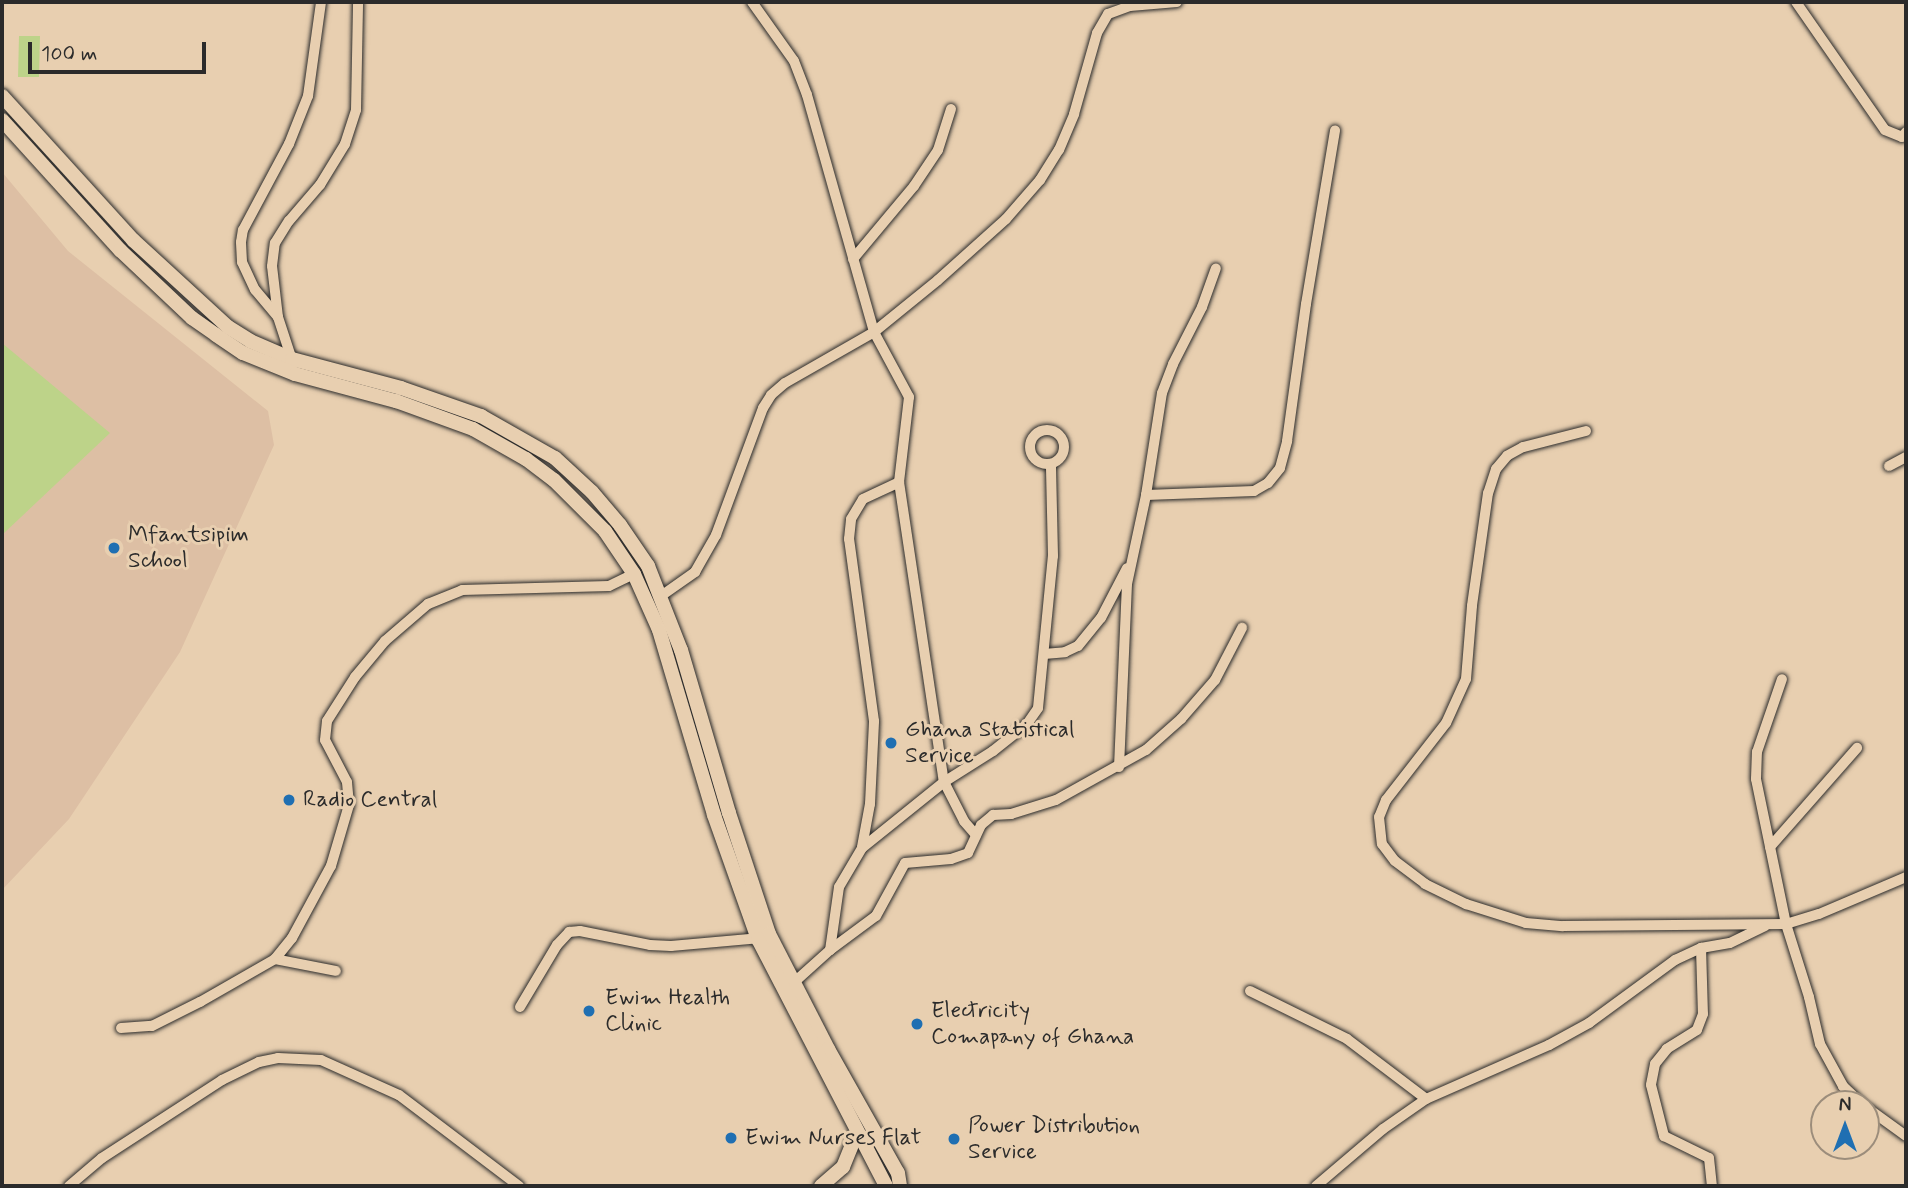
<!DOCTYPE html>
<style>
body{margin:0}
#map{position:relative;width:1908px;height:1188px;overflow:hidden;background:#e8cfb0;font-family:Mynerve,sans-serif}
div>[style]{position:absolute}
.built>*{inset:0;background:#ddbfa4}
.green>*{inset:0;background:#bdd389}
.roads{filter:drop-shadow(0 0 2px #2b2b2b) drop-shadow(0 0 2px #2b2b2b)}
.street>*{height:10px;margin:-5px;padding:0 5px;transform-origin:5px;border-radius:5px;background:#e8cfb0}
.street>.ring{margin:-5px;padding:0;box-sizing:content-box;background:none;border:10px solid #e8cfb0;border-radius:50%}
.secondary>*{height:14px;margin:-7px;padding:0 7px;transform-origin:7px;border-radius:7px;background:#e8cfb0}
.dots>*{width:19px;height:19px;translate:-50% -50%;box-sizing:border-box;border:4px solid #e8cfb0;border-radius:50%}
span{translate:-50% -50%;white-space:nowrap;text-align:center;line-height:1.15;-webkit-text-stroke:6px #e8cfb0;paint-order:stroke}
.poi-label{font-size:23px;color:#2b2b2b}
.left{translate:0 -50%;text-align:left}
.frame{position:absolute;inset:0;border:4px solid #2b2b2b;pointer-events:none}
.north{position:absolute;left:1810px;top:1090px;width:70px;height:70px;box-sizing:border-box;background:#e8cfb0;border:2px solid #9c8d7b;border-radius:50%;rotate:0deg;font-size:19px;font-weight:700;line-height:28px;text-align:center;color:#2b2b2b}
.north::after{content:'';display:block;margin:auto;width:24px;height:32px;background:#1f6fb2;clip-path:polygon(50% 0,100% 100%,50% 72%,0 100%)}
.scale{position:absolute;left:28px;top:42px;width:178px;height:32px;box-sizing:border-box;border:4px solid #2b2b2b;border-top:0;padding-left:9px;font-size:21px;line-height:24px;white-space:nowrap;color:#2b2b2b;-webkit-text-stroke:5px #e8cfb0;paint-order:stroke}
</style>
<div id="map">
<div class="built">
<div style="clip-path:polygon(2px 172px,68px 251px,268px 411px,274px 445px,180px 652px,69px 819px,2px 890px)"></div>
</div>
<div class="green">
<div style="clip-path:polygon(19px 36px,40px 36px,39px 77px,18px 77px)"></div>
<div style="clip-path:polygon(2px 343px,110px 433px,2px 535px)"></div>
</div>
<div class="roads">
<div class="street">
<div style="left:752px;top:2px;width:72px;rotate:54.6deg"></div>
<div style="left:794px;top:61px;width:36px;rotate:69deg"></div>
<div style="left:807px;top:95px;width:246px;rotate:74.2deg"></div>
<div style="left:874px;top:332px;width:74px;rotate:61.7deg"></div>
<div style="left:909px;top:397px;width:86px;rotate:96.7deg"></div>
<div style="left:899px;top:482px;width:303px;rotate:81.5deg"></div>
<div style="left:944px;top:782px;width:105px;rotate:141.2deg"></div>
<div style="left:862px;top:848px;width:45px;rotate:120.5deg"></div>
<div style="left:839px;top:887px;width:64px;rotate:98.1deg"></div>
<div style="left:1796px;top:2px;width:156px;rotate:55.2deg"></div>
<div style="left:1885px;top:130px;width:18px;rotate:22deg"></div>
<div style="left:1902px;top:137px;width:6px;rotate:-51deg"></div>
<div style="left:853px;top:259px;width:95px;rotate:-50.1deg"></div>
<div style="left:914px;top:186px;width:43px;rotate:-56.3deg"></div>
<div style="left:938px;top:150px;width:43px;rotate:-72.4deg"></div>
<div style="left:278px;top:317px;width:35px;rotate:-130deg"></div>
<div style="left:255px;top:290px;width:31px;rotate:-115deg"></div>
<div style="left:242px;top:262px;width:20px;rotate:-93deg"></div>
<div style="left:241px;top:242px;width:12px;rotate:-81deg"></div>
<div style="left:243px;top:230px;width:98px;rotate:-61.9deg"></div>
<div style="left:289px;top:144px;width:52px;rotate:-68.4deg"></div>
<div style="left:308px;top:96px;width:95px;rotate:-82.1deg"></div>
<div style="left:293px;top:363px;width:48px;rotate:-108.1deg"></div>
<div style="left:278px;top:317px;width:51px;rotate:-96.7deg"></div>
<div style="left:272px;top:266px;width:23px;rotate:-83deg"></div>
<div style="left:275px;top:243px;width:26px;rotate:-58deg"></div>
<div style="left:289px;top:221px;width:48px;rotate:-49.3deg"></div>
<div style="left:320px;top:185px;width:48px;rotate:-58.6deg"></div>
<div style="left:345px;top:144px;width:36px;rotate:-72deg"></div>
<div style="left:356px;top:110px;width:108px;rotate:-88.9deg"></div>
<div class="ring" style="left:1030px;top:430px;width:24px;height:24px"></div>
<div style="left:1586px;top:431px;width:65px;rotate:165.7deg"></div>
<div style="left:1523px;top:447px;width:18px;rotate:151deg"></div>
<div style="left:1507px;top:456px;width:17px;rotate:130deg"></div>
<div style="left:1496px;top:469px;width:25px;rotate:108deg"></div>
<div style="left:1488px;top:493px;width:114px;rotate:98.1deg"></div>
<div style="left:1472px;top:606px;width:73px;rotate:94.7deg"></div>
<div style="left:1466px;top:679px;width:48px;rotate:114.4deg"></div>
<div style="left:1446px;top:723px;width:98px;rotate:127.9deg"></div>
<div style="left:1386px;top:800px;width:18px;rotate:112deg"></div>
<div style="left:1379px;top:817px;width:27px;rotate:84deg"></div>
<div style="left:1382px;top:844px;width:21px;rotate:53deg"></div>
<div style="left:1395px;top:861px;width:38px;rotate:37deg"></div>
<div style="left:1425px;top:884px;width:46px;rotate:26deg"></div>
<div style="left:1466px;top:904px;width:63px;rotate:17.6deg"></div>
<div style="left:1526px;top:923px;width:37px;rotate:5deg"></div>
<div style="left:1563px;top:926px;width:223px;rotate:-0.5deg"></div>
<div style="left:1786px;top:924px;width:148px;rotate:-101.7deg"></div>
<div style="left:1756px;top:779px;width:27px;rotate:-88deg"></div>
<div style="left:1757px;top:752px;width:77px;rotate:-71.1deg"></div>
<div style="left:1889px;top:466px;width:19px;rotate:-28deg"></div>
<div style="left:1146px;top:495px;width:103px;rotate:-81.1deg"></div>
<div style="left:1162px;top:393px;width:31px;rotate:-69deg"></div>
<div style="left:1173px;top:364px;width:64px;rotate:-63deg"></div>
<div style="left:1202px;top:307px;width:41px;rotate:-70.3deg"></div>
<div style="left:661px;top:596px;width:42px;rotate:-35.2deg"></div>
<div style="left:695px;top:572px;width:43px;rotate:-60.4deg"></div>
<div style="left:716px;top:535px;width:135px;rotate:-69.7deg"></div>
<div style="left:763px;top:408px;width:15px;rotate:-58deg"></div>
<div style="left:771px;top:395px;width:18px;rotate:-41deg"></div>
<div style="left:785px;top:383px;width:103px;rotate:-29.8deg"></div>
<div style="left:874px;top:332px;width:82px;rotate:-39.1deg"></div>
<div style="left:938px;top:280px;width:91px;rotate:-41.9deg"></div>
<div style="left:1006px;top:219px;width:52px;rotate:-48.9deg"></div>
<div style="left:1040px;top:180px;width:36px;rotate:-58deg"></div>
<div style="left:1059px;top:150px;width:39px;rotate:-67deg"></div>
<div style="left:1074px;top:114px;width:84px;rotate:-74.1deg"></div>
<div style="left:1097px;top:33px;width:22px;rotate:-60deg"></div>
<div style="left:1108px;top:14px;width:23px;rotate:-20deg"></div>
<div style="left:1130px;top:6px;width:47px;rotate:-4.9deg"></div>
<div style="left:1044px;top:654px;width:21px;rotate:-5deg"></div>
<div style="left:1065px;top:652px;width:14px;rotate:-25deg"></div>
<div style="left:1078px;top:646px;width:36px;rotate:-51deg"></div>
<div style="left:1101px;top:618px;width:56px;rotate:-62.5deg"></div>
<div style="left:1119px;top:767px;width:183px;rotate:-87.5deg"></div>
<div style="left:1127px;top:584px;width:91px;rotate:-77.9deg"></div>
<div style="left:1146px;top:495px;width:108px;rotate:-2.1deg"></div>
<div style="left:1254px;top:491px;width:16px;rotate:-30deg"></div>
<div style="left:1268px;top:483px;width:19px;rotate:-51deg"></div>
<div style="left:1280px;top:468px;width:28px;rotate:-75deg"></div>
<div style="left:1287px;top:441px;width:138px;rotate:-82.1deg"></div>
<div style="left:1306px;top:304px;width:176px;rotate:-80.5deg"></div>
<div style="left:976px;top:835px;width:18px;rotate:-131deg"></div>
<div style="left:964px;top:821px;width:44px;rotate:-117.1deg"></div>
<div style="left:944px;top:782px;width:58px;rotate:-32.3deg"></div>
<div style="left:993px;top:751px;width:43px;rotate:-38.5deg"></div>
<div style="left:1027px;top:724px;width:19px;rotate:-55deg"></div>
<div style="left:1038px;top:708px;width:153px;rotate:-84.4deg"></div>
<div style="left:1053px;top:556px;width:91px;rotate:-91.3deg"></div>
<div style="left:862px;top:847px;width:44px;rotate:-79.5deg"></div>
<div style="left:870px;top:804px;width:83px;rotate:-87.2deg"></div>
<div style="left:874px;top:721px;width:184px;rotate:-97.8deg"></div>
<div style="left:849px;top:539px;width:20px;rotate:-84deg"></div>
<div style="left:851px;top:519px;width:23px;rotate:-59deg"></div>
<div style="left:863px;top:499px;width:40px;rotate:-25deg"></div>
<div style="left:1770px;top:847px;width:132px;rotate:-48.7deg"></div>
<div style="left:1701px;top:948px;width:66px;rotate:88.3deg"></div>
<div style="left:1703px;top:1014px;width:17px;rotate:111deg"></div>
<div style="left:1697px;top:1030px;width:36px;rotate:148deg"></div>
<div style="left:1667px;top:1049px;width:19px;rotate:129deg"></div>
<div style="left:1655px;top:1064px;width:21px;rotate:101deg"></div>
<div style="left:1651px;top:1085px;width:53px;rotate:75.7deg"></div>
<div style="left:1664px;top:1136px;width:50px;rotate:26.1deg"></div>
<div style="left:1709px;top:1158px;width:28px;rotate:84deg"></div>
<div style="left:275px;top:959px;width:62px;rotate:11.1deg"></div>
<div style="left:790px;top:986px;width:54px;rotate:-42deg"></div>
<div style="left:830px;top:950px;width:57px;rotate:-36.5deg"></div>
<div style="left:876px;top:916px;width:60px;rotate:-61.3deg"></div>
<div style="left:905px;top:863px;width:46px;rotate:-5deg"></div>
<div style="left:951px;top:859px;width:18px;rotate:-19deg"></div>
<div style="left:968px;top:853px;width:31px;rotate:-65deg"></div>
<div style="left:981px;top:825px;width:16px;rotate:-40deg"></div>
<div style="left:993px;top:815px;width:18px;rotate:-3deg"></div>
<div style="left:1011px;top:814px;width:47px;rotate:-17.3deg"></div>
<div style="left:1056px;top:800px;width:103px;rotate:-29.1deg"></div>
<div style="left:1146px;top:750px;width:47px;rotate:-41.5deg"></div>
<div style="left:1181px;top:719px;width:52px;rotate:-48.9deg"></div>
<div style="left:1215px;top:680px;width:59px;rotate:-62.6deg"></div>
<div style="left:1250px;top:991px;width:108px;rotate:26.3deg"></div>
<div style="left:1347px;top:1039px;width:99px;rotate:37.2deg"></div>
<div style="left:520px;top:1007px;width:72px;rotate:-59.2deg"></div>
<div style="left:557px;top:945px;width:18px;rotate:-47deg"></div>
<div style="left:569px;top:932px;width:11px;rotate:-5deg"></div>
<div style="left:580px;top:931px;width:71px;rotate:11.3deg"></div>
<div style="left:650px;top:945px;width:21px;rotate:3deg"></div>
<div style="left:671px;top:946px;width:90px;rotate:-5.1deg"></div>
<div style="left:121px;top:1028px;width:31px;rotate:-4deg"></div>
<div style="left:152px;top:1026px;width:54px;rotate:-26.6deg"></div>
<div style="left:200px;top:1002px;width:86px;rotate:-29.8deg"></div>
<div style="left:275px;top:959px;width:27px;rotate:-51deg"></div>
<div style="left:292px;top:938px;width:82px;rotate:-61.6deg"></div>
<div style="left:331px;top:866px;width:64px;rotate:-73.6deg"></div>
<div style="left:349px;top:805px;width:23px;rotate:-95deg"></div>
<div style="left:347px;top:782px;width:47px;rotate:-117.6deg"></div>
<div style="left:325px;top:740px;width:19px;rotate:-84deg"></div>
<div style="left:327px;top:721px;width:52px;rotate:-57.5deg"></div>
<div style="left:355px;top:677px;width:47px;rotate:-50.2deg"></div>
<div style="left:385px;top:641px;width:57px;rotate:-40.7deg"></div>
<div style="left:428px;top:604px;width:37px;rotate:-22deg"></div>
<div style="left:462px;top:590px;width:147px;rotate:-1.6deg"></div>
<div style="left:609px;top:586px;width:28px;rotate:-26deg"></div>
<div style="left:1862px;top:1104px;width:26px;rotate:-137deg"></div>
<div style="left:1843px;top:1086px;width:48px;rotate:-118.7deg"></div>
<div style="left:1820px;top:1044px;width:48px;rotate:-103.2deg"></div>
<div style="left:1809px;top:997px;width:77px;rotate:-107.5deg"></div>
<div style="left:1786px;top:924px;width:34px;rotate:-17deg"></div>
<div style="left:1819px;top:914px;width:95px;rotate:-23deg"></div>
<div style="left:1866px;top:1107px;width:49px;rotate:35.9deg"></div>
<div style="left:69px;top:1186px;width:43px;rotate:-40.3deg"></div>
<div style="left:102px;top:1158px;width:143px;rotate:-33deg"></div>
<div style="left:222px;top:1080px;width:41px;rotate:-25.9deg"></div>
<div style="left:259px;top:1062px;width:19px;rotate:-12deg"></div>
<div style="left:278px;top:1058px;width:43px;rotate:2.7deg"></div>
<div style="left:321px;top:1060px;width:85px;rotate:24.2deg"></div>
<div style="left:399px;top:1095px;width:151px;rotate:37.2deg"></div>
<div style="left:1316px;top:1186px;width:88px;rotate:-40.4deg"></div>
<div style="left:1383px;top:1129px;width:52px;rotate:-34.9deg"></div>
<div style="left:1426px;top:1099px;width:134px;rotate:-23.7deg"></div>
<div style="left:1549px;top:1045px;width:46px;rotate:-28.8deg"></div>
<div style="left:1589px;top:1023px;width:107px;rotate:-36.2deg"></div>
<div style="left:1675px;top:960px;width:29px;rotate:-25deg"></div>
<div style="left:1701px;top:948px;width:29px;rotate:-10deg"></div>
<div style="left:1730px;top:943px;width:39px;rotate:-26deg"></div>
</div>
<div class="secondary">
<div style="left:2px;top:96px;width:195px;rotate:47.7deg"></div>
<div style="left:133px;top:240px;width:129px;rotate:42.5deg"></div>
<div style="left:228px;top:327px;width:26px;rotate:32deg"></div>
<div style="left:250px;top:341px;width:46px;rotate:23.2deg"></div>
<div style="left:292px;top:359px;width:113px;rotate:14.9deg"></div>
<div style="left:401px;top:388px;width:85px;rotate:19.3deg"></div>
<div style="left:481px;top:416px;width:85px;rotate:29.6deg"></div>
<div style="left:555px;top:458px;width:50px;rotate:42.6deg"></div>
<div style="left:592px;top:492px;width:43px;rotate:49.7deg"></div>
<div style="left:620px;top:525px;width:50px;rotate:55.7deg"></div>
<div style="left:648px;top:566px;width:90px;rotate:68.6deg"></div>
<div style="left:681px;top:650px;width:170px;rotate:73.6deg"></div>
<div style="left:729px;top:813px;width:127px;rotate:71.7deg"></div>
<div style="left:769px;top:934px;width:129px;rotate:62.8deg"></div>
<div style="left:828px;top:1049px;width:142px;rotate:60.6deg"></div>
<div style="left:898px;top:1173px;width:13px;rotate:81deg"></div>
<div style="left:2px;top:120px;width:176px;rotate:47.8deg"></div>
<div style="left:120px;top:250px;width:99px;rotate:43.4deg"></div>
<div style="left:192px;top:318px;width:29px;rotate:35deg"></div>
<div style="left:216px;top:335px;width:32px;rotate:34deg"></div>
<div style="left:243px;top:353px;width:56px;rotate:22deg"></div>
<div style="left:295px;top:374px;width:105px;rotate:15deg"></div>
<div style="left:396px;top:401px;width:82px;rotate:20deg"></div>
<div style="left:473px;top:429px;width:61px;rotate:29.5deg"></div>
<div style="left:526px;top:459px;width:35px;rotate:37deg"></div>
<div style="left:554px;top:480px;width:72px;rotate:45deg"></div>
<div style="left:605px;top:531px;width:52px;rotate:56deg"></div>
<div style="left:634px;top:574px;width:61px;rotate:65.9deg"></div>
<div style="left:659px;top:630px;width:193px;rotate:73.4deg"></div>
<div style="left:714px;top:815px;width:132px;rotate:70.5deg"></div>
<div style="left:758px;top:939px;width:278px;rotate:62.6deg"></div>
<div style="left:821px;top:1186px;width:29px;rotate:-41deg"></div>
<div style="left:843px;top:1167px;width:38px;rotate:-68deg"></div>
</div>
</div>
<div class="dots">
<div style="left:114px;top:548px;background:#1f6fb2"></div>
<div style="left:891px;top:743px;background:#1f6fb2"></div>
<div style="left:289px;top:800px;background:#1f6fb2"></div>
<div style="left:589px;top:1011px;background:#1f6fb2"></div>
<div style="left:917px;top:1024px;background:#1f6fb2"></div>
<div style="left:731px;top:1138px;background:#1f6fb2"></div>
<div style="left:954px;top:1139px;background:#1f6fb2"></div>
</div>
<div class="poi-label">
<span class="left" style="left:128px;top:548px">Mfantsipim<br>School</span>
<span class="left" style="left:905px;top:743px">Ghana Statistical<br>Service</span>
<span class="left" style="left:303px;top:800px">Radio Central</span>
<span class="left" style="left:605px;top:1011px">Ewim Health<br>Clinic</span>
<span class="left" style="left:931px;top:1024px">Electricity<br>Comapany of Ghana</span>
<span class="left" style="left:968px;top:1139px">Power Distribution<br>Service</span>
<span class="left" style="left:745px;top:1138px">Ewim Nurses Flat</span>
</div>
<div class="frame"></div>
<div class="north">N</div>
<div class="scale">100 m</div>
</div>
